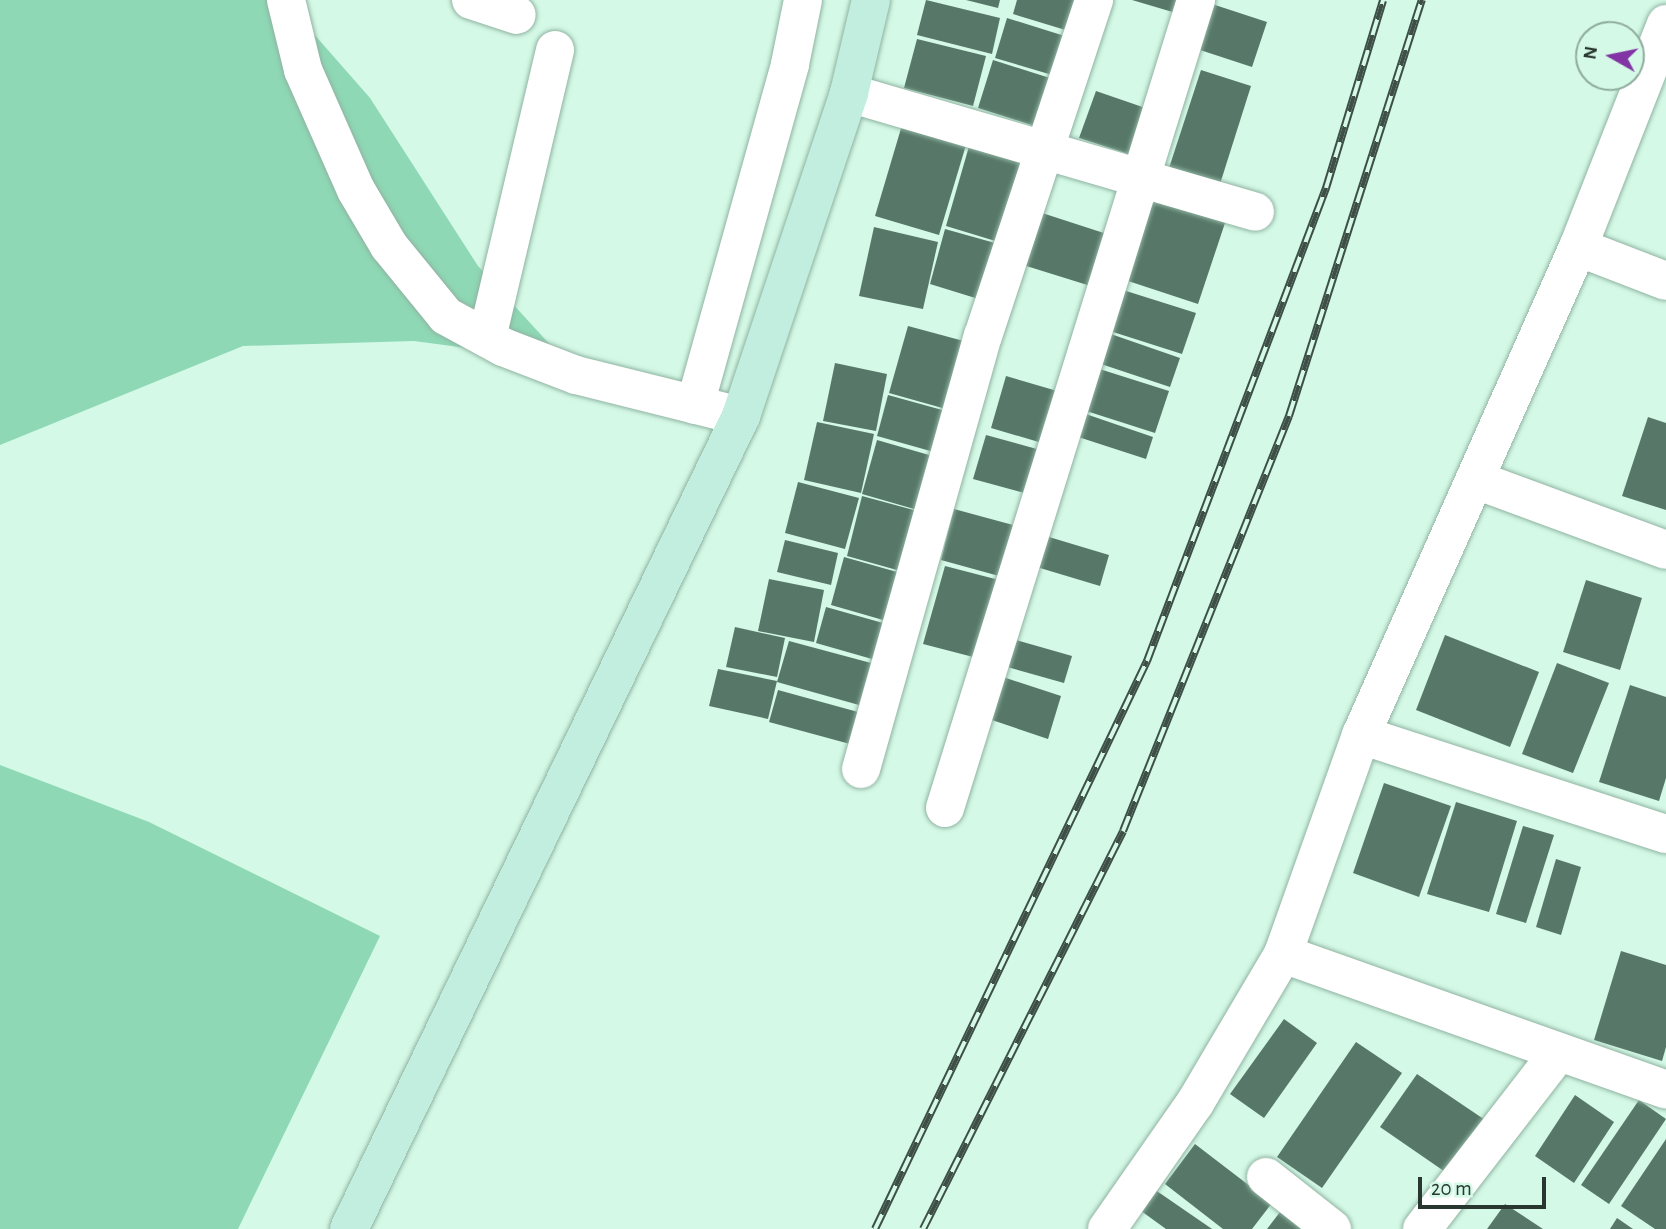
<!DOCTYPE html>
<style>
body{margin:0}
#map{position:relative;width:1666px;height:1229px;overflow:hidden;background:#d4f9e6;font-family:"Alegreya Sans",sans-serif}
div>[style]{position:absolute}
.green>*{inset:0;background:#8ed8b5}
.building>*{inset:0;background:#577868}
.roads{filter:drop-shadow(0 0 2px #90b3a2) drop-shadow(0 0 2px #90b3a2)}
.street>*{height:38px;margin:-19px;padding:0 19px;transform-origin:19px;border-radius:19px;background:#fff}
.secondary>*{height:38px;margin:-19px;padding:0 19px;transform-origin:19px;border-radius:19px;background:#c1eede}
.rail>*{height:8px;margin-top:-4px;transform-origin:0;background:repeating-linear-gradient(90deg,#d4f9e6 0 16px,#3d4f46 0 32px);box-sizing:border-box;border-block:2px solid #3d4f46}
span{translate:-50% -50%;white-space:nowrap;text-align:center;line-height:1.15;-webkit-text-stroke:7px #d4f9e6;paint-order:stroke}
.north{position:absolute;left:1575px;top:21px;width:70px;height:70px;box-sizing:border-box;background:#d4f9e6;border:2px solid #8fab9d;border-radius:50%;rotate:279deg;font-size:19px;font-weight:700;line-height:28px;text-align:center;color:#283730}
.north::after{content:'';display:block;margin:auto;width:24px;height:32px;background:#8234a4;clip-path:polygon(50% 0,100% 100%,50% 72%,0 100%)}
.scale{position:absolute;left:1418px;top:1177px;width:128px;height:32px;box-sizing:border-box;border:4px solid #283730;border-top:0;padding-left:9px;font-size:21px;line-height:24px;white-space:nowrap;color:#283730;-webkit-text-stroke:5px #d4f9e6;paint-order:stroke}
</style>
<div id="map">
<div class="green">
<div style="clip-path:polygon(0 0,284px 0,370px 98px,478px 266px,565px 361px,414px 341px,243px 346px,0 445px)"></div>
<div style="clip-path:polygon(0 765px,149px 822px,380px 936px,238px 1229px,0 1229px)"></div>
</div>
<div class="building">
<div style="clip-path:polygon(926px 0,1000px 18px,992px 54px,917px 35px)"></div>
<div style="clip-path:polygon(966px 0,1000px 0,998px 8px)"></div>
<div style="clip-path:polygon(1017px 0,1082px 0,1072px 32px,1013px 14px)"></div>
<div style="clip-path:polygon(1132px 0,1190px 0,1186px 16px)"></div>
<div style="clip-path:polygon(1209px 3px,1267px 22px,1252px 67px,1194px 48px)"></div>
<div style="clip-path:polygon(1007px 18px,1071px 38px,1059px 77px,995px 58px)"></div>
<div style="clip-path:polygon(917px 39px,986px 56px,973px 106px,904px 88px)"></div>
<div style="clip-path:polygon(993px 60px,1056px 80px,1041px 128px,978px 108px)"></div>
<div style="clip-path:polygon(1201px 70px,1251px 86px,1220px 184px,1169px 168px)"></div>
<div style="clip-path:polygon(1096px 91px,1157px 112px,1141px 158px,1079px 138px)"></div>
<div style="clip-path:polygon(905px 115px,969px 135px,939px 235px,875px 216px)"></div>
<div style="clip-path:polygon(970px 143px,1026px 160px,1002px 243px,946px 226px)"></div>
<div style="clip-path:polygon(1141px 191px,1226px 220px,1198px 304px,1113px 276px)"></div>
<div style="clip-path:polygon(1036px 211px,1113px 236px,1097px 288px,1020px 264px)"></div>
<div style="clip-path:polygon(874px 227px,938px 242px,923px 309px,859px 296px)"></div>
<div style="clip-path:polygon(945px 229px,1002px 245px,985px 301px,930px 284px)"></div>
<div style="clip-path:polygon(1123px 290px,1196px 313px,1182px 354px,1110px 331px)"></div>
<div style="clip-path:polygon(908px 326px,971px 343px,953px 411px,889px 393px)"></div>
<div style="clip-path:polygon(1105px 332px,1180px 358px,1170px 387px,1095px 362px)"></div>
<div style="clip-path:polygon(835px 363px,887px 374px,876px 431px,823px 421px)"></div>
<div style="clip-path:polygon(1090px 366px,1169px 391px,1155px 433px,1077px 408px)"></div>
<div style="clip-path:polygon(1006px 376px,1064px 393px,1049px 445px,991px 428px)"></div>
<div style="clip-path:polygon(888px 395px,953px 413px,941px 454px,877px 436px)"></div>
<div style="clip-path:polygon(1074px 410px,1153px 437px,1146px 459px,1066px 433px)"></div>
<div style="clip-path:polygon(1648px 417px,1666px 423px,1666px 510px,1622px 496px)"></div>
<div style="clip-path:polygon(817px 422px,874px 434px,861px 493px,804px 480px)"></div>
<div style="clip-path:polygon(986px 435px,1044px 451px,1032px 495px,973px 479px)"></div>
<div style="clip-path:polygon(877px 440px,936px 457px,921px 511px,862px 494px)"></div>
<div style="clip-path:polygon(798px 482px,859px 498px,845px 549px,785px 533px)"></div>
<div style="clip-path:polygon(862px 496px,921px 512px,904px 572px,847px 556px)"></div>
<div style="clip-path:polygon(954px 509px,1013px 525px,999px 576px,941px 560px)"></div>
<div style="clip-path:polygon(1039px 534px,1109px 555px,1100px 586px,1030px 565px)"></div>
<div style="clip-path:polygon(785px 540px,838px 553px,831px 585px,777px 572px)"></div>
<div style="clip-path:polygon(844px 557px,904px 574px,890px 622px,831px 605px)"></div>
<div style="clip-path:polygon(945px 566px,999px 580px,977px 658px,923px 644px)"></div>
<div style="clip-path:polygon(769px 579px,824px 590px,814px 642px,758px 631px)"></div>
<div style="clip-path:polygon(1586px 580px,1642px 598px,1620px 670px,1563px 652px)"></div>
<div style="clip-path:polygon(826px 607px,890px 625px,879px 661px,816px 643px)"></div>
<div style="clip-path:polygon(735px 627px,785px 638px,777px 677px,726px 667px)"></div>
<div style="clip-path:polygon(1445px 635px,1539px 672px,1510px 747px,1416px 710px)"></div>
<div style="clip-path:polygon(1005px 637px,1072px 656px,1064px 683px,997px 664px)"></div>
<div style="clip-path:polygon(789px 641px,871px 663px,859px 705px,777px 682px)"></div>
<div style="clip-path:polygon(1557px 663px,1609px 683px,1573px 773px,1522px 754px)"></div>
<div style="clip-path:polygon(718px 669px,777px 681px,768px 719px,709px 706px)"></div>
<div style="clip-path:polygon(997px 675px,1061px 696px,1048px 739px,983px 717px)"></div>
<div style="clip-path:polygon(1630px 685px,1666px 697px,1666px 778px,1659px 801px,1599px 782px)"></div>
<div style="clip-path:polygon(778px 690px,858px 712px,850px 744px,769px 722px)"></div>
<div style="clip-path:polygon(1384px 783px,1451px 806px,1419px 897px,1353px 873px)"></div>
<div style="clip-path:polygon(1456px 802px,1517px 821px,1489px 912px,1427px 894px)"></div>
<div style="clip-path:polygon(1523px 826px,1554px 835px,1526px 923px,1496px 914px)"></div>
<div style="clip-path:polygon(1556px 859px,1581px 867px,1561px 935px,1536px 927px)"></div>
<div style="clip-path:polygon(1621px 951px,1666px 965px,1666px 1047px,1662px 1061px,1594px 1040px)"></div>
<div style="clip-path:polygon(1284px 1019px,1317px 1043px,1264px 1118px,1230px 1094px)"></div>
<div style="clip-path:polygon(1356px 1042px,1402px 1073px,1322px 1188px,1277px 1157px)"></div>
<div style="clip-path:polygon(1417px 1074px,1491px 1124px,1454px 1178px,1380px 1127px)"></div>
<div style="clip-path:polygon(1575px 1095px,1614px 1122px,1574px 1183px,1535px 1156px)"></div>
<div style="clip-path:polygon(1639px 1100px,1666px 1119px,1609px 1204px,1581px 1185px)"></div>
<div style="clip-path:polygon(1666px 1139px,1666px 1229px,1655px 1229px,1621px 1206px)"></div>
<div style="clip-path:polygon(1195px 1144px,1272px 1203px,1252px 1229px,1223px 1229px,1165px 1184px)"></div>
<div style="clip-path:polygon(1151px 1187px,1212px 1229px,1166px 1229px,1137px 1208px)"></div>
<div style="clip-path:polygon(1287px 1203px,1322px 1229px,1267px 1229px)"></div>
<div style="clip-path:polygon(1505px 1204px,1543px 1229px,1487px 1229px)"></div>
<div style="clip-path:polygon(1617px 1218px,1633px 1229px,1610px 1229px)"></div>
</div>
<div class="roads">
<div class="street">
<div style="left:286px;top:0;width:72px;rotate:76.3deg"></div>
<div style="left:303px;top:70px;width:131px;rotate:66.2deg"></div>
<div style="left:356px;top:190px;width:65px;rotate:59.5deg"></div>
<div style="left:389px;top:246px;width:90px;rotate:50.8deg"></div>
<div style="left:446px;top:316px;width:65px;rotate:28.5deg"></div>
<div style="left:503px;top:347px;width:78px;rotate:21deg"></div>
<div style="left:576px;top:375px;width:170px;rotate:14deg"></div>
<div style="left:471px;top:0;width:48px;rotate:18.1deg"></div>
<div style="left:1666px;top:24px;width:240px;rotate:111.5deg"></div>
<div style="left:1578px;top:247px;width:534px;rotate:113.97deg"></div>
<div style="left:1361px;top:735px;width:232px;rotate:109.6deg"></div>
<div style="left:1283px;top:954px;width:406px;rotate:19.5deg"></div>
<div style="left:849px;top:93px;width:423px;rotate:16.3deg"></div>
<div style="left:1578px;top:247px;width:94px;rotate:21.1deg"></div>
<div style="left:487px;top:338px;width:296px;rotate:-76.7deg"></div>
<div style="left:695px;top:405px;width:354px;rotate:-74.4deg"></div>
<div style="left:790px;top:64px;width:65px;rotate:-78.5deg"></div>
<div style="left:1476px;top:480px;width:202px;rotate:20.2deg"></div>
<div style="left:1361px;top:735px;width:321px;rotate:18deg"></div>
<div style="left:861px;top:769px;width:450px;rotate:-74.3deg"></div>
<div style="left:983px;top:336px;width:354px;rotate:-71.7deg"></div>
<div style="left:945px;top:808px;width:846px;rotate:-72.74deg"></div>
<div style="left:1266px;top:1177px;width:84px;rotate:38.2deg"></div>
<div style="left:1107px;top:1229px;width:154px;rotate:-55.1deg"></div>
<div style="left:1195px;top:1103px;width:173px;rotate:-59.4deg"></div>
<div style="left:1422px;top:1229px;width:222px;rotate:-52.3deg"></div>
</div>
<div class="secondary">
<div style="left:349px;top:1229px;width:903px;rotate:-64.26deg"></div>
<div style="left:741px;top:416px;width:341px;rotate:-71.5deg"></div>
<div style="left:849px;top:93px;width:96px;rotate:-76.7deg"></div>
</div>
</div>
<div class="rail">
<div style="left:875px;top:1229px;width:630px;rotate:-64.41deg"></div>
<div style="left:1147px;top:661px;width:506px;rotate:-69.27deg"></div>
<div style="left:1326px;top:188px;width:196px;rotate:-73.1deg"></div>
<div style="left:923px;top:1229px;width:445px;rotate:-63.3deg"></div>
<div style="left:1123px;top:831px;width:447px;rotate:-68.2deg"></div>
<div style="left:1289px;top:416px;width:437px;rotate:-72.3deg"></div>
</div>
<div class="north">N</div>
<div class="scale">20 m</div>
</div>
